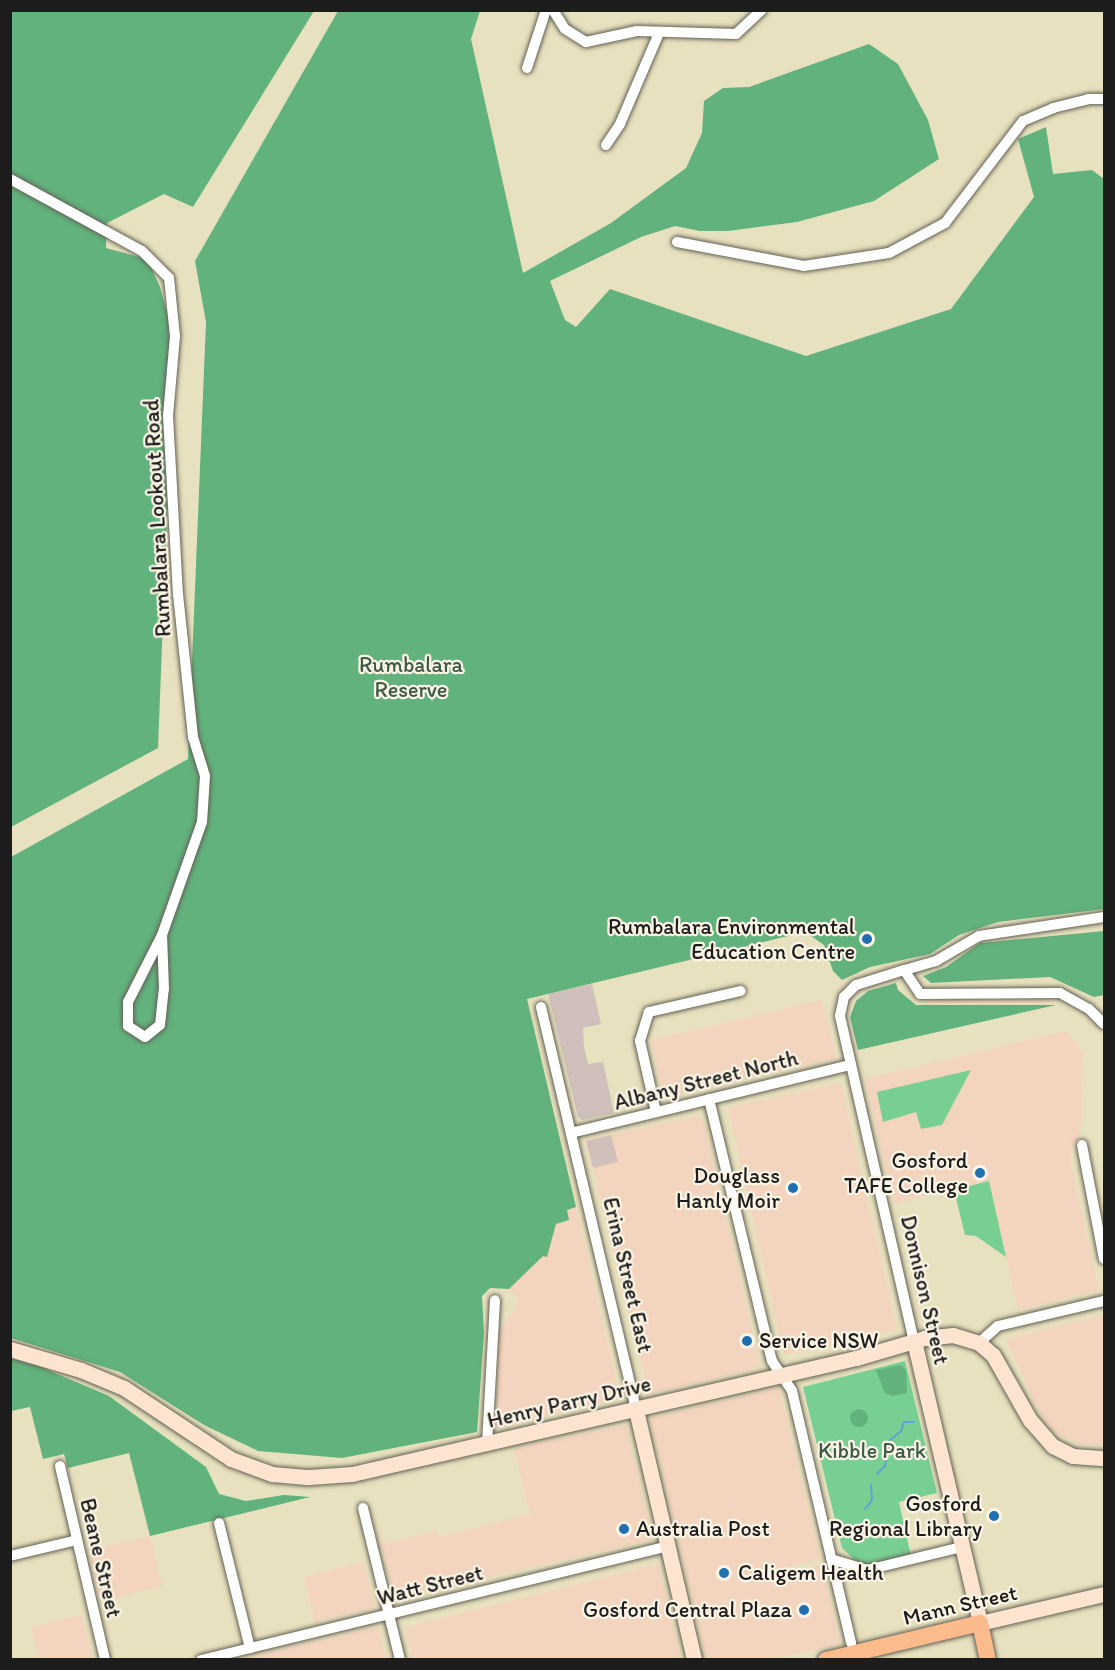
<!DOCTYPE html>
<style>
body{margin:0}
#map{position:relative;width:1115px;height:1670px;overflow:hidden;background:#e8e1bf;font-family:Itim,sans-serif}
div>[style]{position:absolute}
.built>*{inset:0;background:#f3d4bf}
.industrial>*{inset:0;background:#cfc0bb}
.green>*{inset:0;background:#78cf93}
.forest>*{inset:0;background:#62b27d}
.round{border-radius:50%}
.stream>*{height:2px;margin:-1px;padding:0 1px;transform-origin:1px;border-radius:1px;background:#62a1d4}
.roads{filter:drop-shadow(0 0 2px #636155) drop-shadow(0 0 2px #636155)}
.street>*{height:10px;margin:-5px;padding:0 5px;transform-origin:5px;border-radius:5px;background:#fff}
.secondary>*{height:15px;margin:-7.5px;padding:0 7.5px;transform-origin:7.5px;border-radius:7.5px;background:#fde4d1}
.primary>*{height:16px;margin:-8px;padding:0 8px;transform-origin:8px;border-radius:8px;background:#fbbb8d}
.dots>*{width:16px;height:16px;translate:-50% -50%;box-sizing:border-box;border:3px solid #fcf5e5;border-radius:50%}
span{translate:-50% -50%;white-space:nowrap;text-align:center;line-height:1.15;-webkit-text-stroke:4.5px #fcf5e5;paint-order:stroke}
.street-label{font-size:22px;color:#1c1c1c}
.park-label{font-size:22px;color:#3c5b46}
.poi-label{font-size:22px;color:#1c1c1c}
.right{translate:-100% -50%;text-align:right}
.left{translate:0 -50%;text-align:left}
.frame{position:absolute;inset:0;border:12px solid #1c1c1c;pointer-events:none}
</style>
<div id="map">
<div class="built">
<div style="clip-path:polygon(822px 1000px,836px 1058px,664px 1098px,651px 1040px)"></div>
<div style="clip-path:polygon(1067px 1031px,1083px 1052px,1080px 1138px,1071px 1147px,1071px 1165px,1099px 1290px,1018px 1310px,989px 1181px,894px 1204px,865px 1079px)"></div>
<div style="clip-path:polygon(841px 1083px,897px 1330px,784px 1355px,728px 1108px)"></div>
<div style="clip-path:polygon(698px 1116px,703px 1119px,760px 1365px,758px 1368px,649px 1394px,586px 1140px)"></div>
<div style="clip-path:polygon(576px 1207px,620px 1398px,496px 1429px,498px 1331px,516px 1310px,517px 1298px,509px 1289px,543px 1256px,547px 1256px,556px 1224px,567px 1210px)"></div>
<div style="clip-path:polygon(1104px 1315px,1104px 1445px,1082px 1445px,1053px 1431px,1038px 1410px,1006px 1339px)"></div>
<div style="clip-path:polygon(779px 1388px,820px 1559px,744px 1577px,745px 1584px,822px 1565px,840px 1644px,772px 1659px,706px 1659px,650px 1418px)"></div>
<div style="clip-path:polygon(626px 1425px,653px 1539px,395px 1599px,381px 1544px,437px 1531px,439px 1537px,530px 1514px,514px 1448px)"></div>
<div style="clip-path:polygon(150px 1536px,162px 1586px,100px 1601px,88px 1551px)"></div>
<div style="clip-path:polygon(364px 1562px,375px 1608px,315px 1622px,304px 1577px)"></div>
<div style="clip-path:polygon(659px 1564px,681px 1659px,412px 1659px,405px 1627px)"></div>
<div style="clip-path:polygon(82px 1615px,93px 1659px,39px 1659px,31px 1627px)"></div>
<div style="clip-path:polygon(378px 1627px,386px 1659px,246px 1659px,246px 1658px)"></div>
</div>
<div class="industrial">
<div style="clip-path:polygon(592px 984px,601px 1024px,583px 1028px,584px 1047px,588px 1064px,603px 1062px,614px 1113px,582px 1120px,578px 1117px,548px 994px)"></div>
<div style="clip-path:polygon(611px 1135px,618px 1162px,593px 1168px,586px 1141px)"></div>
</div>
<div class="green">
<div style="clip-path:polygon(971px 1070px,942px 1125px,921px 1129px,916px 1112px,883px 1122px,877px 1092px)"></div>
<div style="clip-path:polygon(989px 1181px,1006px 1257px,976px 1236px,965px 1235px,954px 1190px)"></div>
<div style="clip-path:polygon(905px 1361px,937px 1493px,899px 1502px,911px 1556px,869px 1567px,860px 1565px,842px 1548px,803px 1387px)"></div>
</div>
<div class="forest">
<div style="clip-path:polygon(11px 11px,314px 11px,193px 207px,164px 194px,107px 223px,106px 248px,147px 259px,160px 287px,174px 338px,158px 748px,11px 827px)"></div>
<div style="clip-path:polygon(338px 11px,480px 11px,471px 39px,523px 273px,611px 223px,686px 168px,702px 133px,704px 101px,723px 88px,749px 87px,869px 44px,898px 64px,928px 120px,939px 159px,874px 201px,797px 222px,728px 231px,700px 231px,675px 226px,641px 237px,550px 281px,565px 320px,576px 327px,610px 289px,806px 356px,951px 309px,1034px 197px,1018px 139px,1046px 127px,1053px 174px,1092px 170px,1104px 179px,1104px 909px,998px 922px,959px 935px,930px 954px,870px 967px,842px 980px,833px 971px,824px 945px,805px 932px,527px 999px,576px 1207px,567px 1210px,569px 1220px,556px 1224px,547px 1257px,543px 1256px,509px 1289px,490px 1288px,482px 1296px,484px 1333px,477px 1432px,342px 1458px,258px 1451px,204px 1425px,120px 1372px,11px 1338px,11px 857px,188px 759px,206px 322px,195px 261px)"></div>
<div style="clip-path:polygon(1104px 931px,1104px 995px,1094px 997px,1050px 977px,931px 983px,923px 976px,946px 967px,980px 943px)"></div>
<div style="clip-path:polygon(896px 983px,898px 990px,916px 1005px,1056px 1005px,858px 1050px,850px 1017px,856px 1001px,868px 991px)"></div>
<div style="clip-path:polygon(10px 1358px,41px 1367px,109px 1396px,206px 1467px,219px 1494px,246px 1501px,284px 1495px,310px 1497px,150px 1536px,129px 1453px,68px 1468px,64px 1454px,43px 1459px,30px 1407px,11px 1411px)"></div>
<div style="clip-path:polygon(901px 1365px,906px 1370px,907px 1393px,893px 1396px,885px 1393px,876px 1370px)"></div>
<div class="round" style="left:850px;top:1409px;width:18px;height:18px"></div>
</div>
<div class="stream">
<div style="left:877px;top:1474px;width:11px;rotate:-45deg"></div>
<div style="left:885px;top:1466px;width:26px;rotate:-79deg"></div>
<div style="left:890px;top:1440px;width:14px;rotate:-39deg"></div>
<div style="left:901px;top:1431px;width:9px;rotate:-72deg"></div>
<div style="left:904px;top:1422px;width:10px"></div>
<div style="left:865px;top:1509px;width:11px;rotate:-52deg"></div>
<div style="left:872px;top:1500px;width:15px;rotate:-94deg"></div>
</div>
<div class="roads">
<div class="street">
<div style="left:553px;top:10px;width:22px;rotate:58deg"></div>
<div style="left:565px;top:29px;width:25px;rotate:32deg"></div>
<div style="left:586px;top:42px;width:52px;rotate:-12.2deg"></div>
<div style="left:637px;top:31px;width:99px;rotate:1.7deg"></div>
<div style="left:736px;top:34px;width:35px;rotate:-43deg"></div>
<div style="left:527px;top:68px;width:61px;rotate:-71.9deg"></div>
<div style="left:606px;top:145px;width:25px;rotate:-56deg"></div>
<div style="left:620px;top:124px;width:99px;rotate:-66.8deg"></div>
<div style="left:10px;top:179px;width:150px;rotate:28.6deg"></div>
<div style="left:142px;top:251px;width:38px;rotate:45deg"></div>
<div style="left:169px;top:278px;width:58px;rotate:84.1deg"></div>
<div style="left:175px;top:336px;width:80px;rotate:95deg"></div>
<div style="left:168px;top:416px;width:178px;rotate:86.8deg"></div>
<div style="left:178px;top:594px;width:144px;rotate:84deg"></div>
<div style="left:193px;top:737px;width:41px;rotate:72.9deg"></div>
<div style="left:205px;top:776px;width:46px;rotate:93.7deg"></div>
<div style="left:202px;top:822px;width:120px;rotate:109.5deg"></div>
<div style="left:162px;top:935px;width:75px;rotate:116.9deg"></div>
<div style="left:128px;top:1002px;width:24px;rotate:90deg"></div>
<div style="left:128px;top:1026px;width:20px;rotate:33deg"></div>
<div style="left:145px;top:1037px;width:19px;rotate:-39deg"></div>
<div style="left:160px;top:1025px;width:36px;rotate:-84deg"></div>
<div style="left:164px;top:989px;width:54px;rotate:-92.1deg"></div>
<div style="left:677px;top:242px;width:129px;rotate:10.7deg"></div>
<div style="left:804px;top:266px;width:86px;rotate:-8.7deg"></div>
<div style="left:889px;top:253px;width:64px;rotate:-28.2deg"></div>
<div style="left:945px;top:223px;width:128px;rotate:-52.6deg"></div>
<div style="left:1023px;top:121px;width:33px;rotate:-23deg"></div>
<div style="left:1053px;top:108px;width:36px;rotate:-14deg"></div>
<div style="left:1088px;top:99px;width:16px"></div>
<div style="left:1104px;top:917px;width:126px;rotate:171.4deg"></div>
<div style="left:979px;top:936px;width:50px;rotate:149.8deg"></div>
<div style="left:936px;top:961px;width:33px;rotate:164deg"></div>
<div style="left:904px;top:970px;width:29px;rotate:56deg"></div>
<div style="left:920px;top:994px;width:140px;rotate:-0.4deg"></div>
<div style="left:1060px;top:993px;width:33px;rotate:29deg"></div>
<div style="left:1089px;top:1009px;width:21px;rotate:45deg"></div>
<div style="left:904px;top:970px;width:50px;rotate:162.6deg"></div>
<div style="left:856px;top:985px;width:17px;rotate:135deg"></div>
<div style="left:844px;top:997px;width:19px;rotate:102deg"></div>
<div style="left:840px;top:1016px;width:333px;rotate:77.2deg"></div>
<div style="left:541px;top:1007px;width:414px;rotate:76.7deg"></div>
<div style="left:709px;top:1099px;width:269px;rotate:76.5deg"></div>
<div style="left:772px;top:1361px;width:36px;rotate:56deg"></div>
<div style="left:792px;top:1391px;width:259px;rotate:76.8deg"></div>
<div style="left:656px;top:1112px;width:73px;rotate:-102.7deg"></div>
<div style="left:640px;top:1041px;width:30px;rotate:-73deg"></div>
<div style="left:649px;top:1012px;width:94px;rotate:-12.9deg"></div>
<div style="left:571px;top:1133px;width:288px;rotate:-13.7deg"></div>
<div style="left:1082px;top:1145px;width:116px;rotate:79.1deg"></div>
<div style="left:979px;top:1343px;width:25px;rotate:-42deg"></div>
<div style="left:998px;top:1326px;width:109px;rotate:-13.3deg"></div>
<div style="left:487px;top:1444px;width:144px;rotate:-86.8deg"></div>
<div style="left:60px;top:1466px;width:199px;rotate:76.9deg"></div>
<div style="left:363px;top:1508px;width:156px;rotate:76.3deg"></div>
<div style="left:219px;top:1523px;width:129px;rotate:76.1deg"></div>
<div style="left:10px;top:1556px;width:69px;rotate:-13.4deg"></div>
<div style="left:831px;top:1559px;width:38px;rotate:17deg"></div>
<div style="left:867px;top:1570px;width:98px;rotate:-13.6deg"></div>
<div style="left:201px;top:1660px;width:481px;rotate:-13.7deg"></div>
</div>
<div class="secondary">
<div style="left:914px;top:1341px;width:290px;rotate:76.8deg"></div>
<div style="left:980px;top:1623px;width:127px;rotate:-13.2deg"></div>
<div style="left:10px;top:1349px;width:74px;rotate:16.5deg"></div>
<div style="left:81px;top:1370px;width:47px;rotate:22.7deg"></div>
<div style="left:124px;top:1388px;width:128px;rotate:33.6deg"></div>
<div style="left:231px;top:1459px;width:44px;rotate:20.1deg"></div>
<div style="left:272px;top:1474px;width:37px;rotate:5deg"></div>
<div style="left:309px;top:1477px;width:43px;rotate:-4deg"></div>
<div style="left:352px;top:1474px;width:517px;rotate:-12.96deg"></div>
<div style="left:856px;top:1358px;width:72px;rotate:-16.2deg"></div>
<div style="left:925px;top:1338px;width:28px;rotate:-6deg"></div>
<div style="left:953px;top:1335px;width:27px;rotate:17deg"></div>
<div style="left:979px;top:1343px;width:18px;rotate:41deg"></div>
<div style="left:993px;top:1355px;width:75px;rotate:60.4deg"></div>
<div style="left:1030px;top:1420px;width:35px;rotate:49deg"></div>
<div style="left:1053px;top:1446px;width:22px;rotate:27deg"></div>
<div style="left:1073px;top:1456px;width:31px;rotate:4deg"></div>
<div style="left:636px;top:1410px;width:257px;rotate:76.9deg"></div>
</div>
<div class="primary">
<div style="left:826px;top:1660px;width:158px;rotate:-13.5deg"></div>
<div style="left:980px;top:1623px;width:38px;rotate:78deg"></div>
</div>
</div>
<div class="dots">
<div style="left:867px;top:939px;background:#1f6fb2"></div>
<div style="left:980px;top:1173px;background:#1f6fb2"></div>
<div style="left:793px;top:1188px;background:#1f6fb2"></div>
<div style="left:747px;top:1341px;background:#1f6fb2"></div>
<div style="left:994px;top:1516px;background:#1f6fb2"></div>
<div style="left:624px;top:1529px;background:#1f6fb2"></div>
<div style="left:724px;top:1573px;background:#1f6fb2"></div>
<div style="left:804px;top:1610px;background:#1f6fb2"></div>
</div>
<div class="street-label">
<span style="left:157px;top:518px;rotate:-93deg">Rumbalara Lookout Road</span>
<span style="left:706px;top:1080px;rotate:-14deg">Albany Street North</span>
<span style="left:628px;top:1275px;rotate:77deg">Erina Street East</span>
<span style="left:925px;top:1290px;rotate:77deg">Donnison Street</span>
<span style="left:569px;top:1402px;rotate:-13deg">Henry Parry Drive</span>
<span style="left:101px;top:1558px;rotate:77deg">Beane Street</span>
<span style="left:430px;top:1585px;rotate:-14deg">Watt Street</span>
<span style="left:960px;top:1605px;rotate:-13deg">Mann Street</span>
</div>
<div class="park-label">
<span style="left:411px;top:677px">Rumbalara<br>Reserve</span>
<span style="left:872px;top:1451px">Kibble Park</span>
</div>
<div class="poi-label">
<span class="right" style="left:855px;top:939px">Rumbalara Environmental<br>Education Centre</span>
<span class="right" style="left:968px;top:1173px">Gosford<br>TAFE College</span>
<span class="right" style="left:780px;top:1188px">Douglass<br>Hanly Moir</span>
<span class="left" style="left:759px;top:1341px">Service NSW</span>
<span class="right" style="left:982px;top:1516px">Gosford<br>Regional Library</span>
<span class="left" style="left:636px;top:1529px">Australia Post</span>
<span class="left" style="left:738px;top:1573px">Caligem Health</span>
<span class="right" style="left:792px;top:1610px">Gosford Central Plaza</span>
</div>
<div class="frame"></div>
</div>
